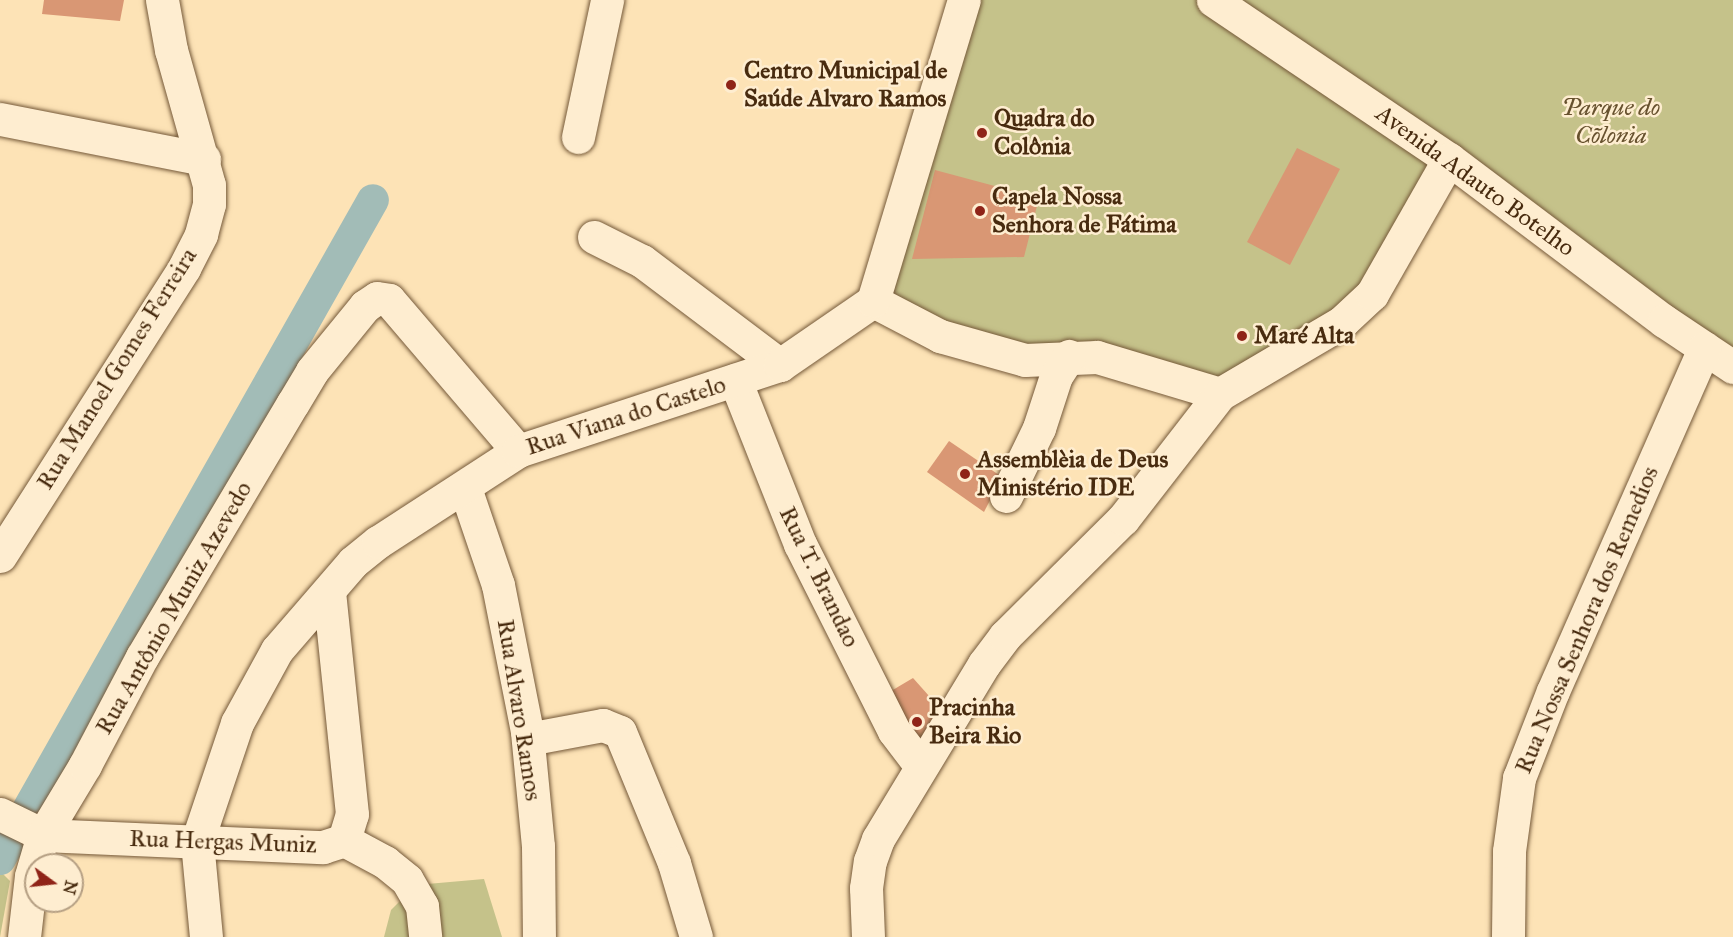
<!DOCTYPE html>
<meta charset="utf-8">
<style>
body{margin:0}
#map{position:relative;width:1733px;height:937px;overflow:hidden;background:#fde3b6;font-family:"IM FELL Great Primer",serif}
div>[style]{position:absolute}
.green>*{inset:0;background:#c5c28a}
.canal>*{height:32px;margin:-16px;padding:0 16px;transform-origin:16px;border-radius:16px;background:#a2bcb7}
.building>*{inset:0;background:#d99774}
.roads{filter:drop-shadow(0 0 2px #755939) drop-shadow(0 0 2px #755939)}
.minor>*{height:33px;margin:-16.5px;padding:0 16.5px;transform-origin:16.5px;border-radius:16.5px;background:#feedd0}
.dots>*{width:16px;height:16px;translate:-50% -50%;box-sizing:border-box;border:3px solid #feedd0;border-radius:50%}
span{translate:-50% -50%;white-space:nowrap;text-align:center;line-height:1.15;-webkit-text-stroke:5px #feedd0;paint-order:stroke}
.poi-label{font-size:24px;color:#482b0f;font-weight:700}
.left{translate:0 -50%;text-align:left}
.park-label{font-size:24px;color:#67512e;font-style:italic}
.street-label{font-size:24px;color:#482b0f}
.north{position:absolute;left:24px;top:853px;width:60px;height:60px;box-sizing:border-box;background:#feedd0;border:2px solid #b59f83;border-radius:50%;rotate:105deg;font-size:16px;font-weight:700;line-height:24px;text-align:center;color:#482b0f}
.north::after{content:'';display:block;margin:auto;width:21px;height:27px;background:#8f2418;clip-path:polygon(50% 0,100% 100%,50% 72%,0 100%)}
</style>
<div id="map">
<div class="green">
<div style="clip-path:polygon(970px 0,1203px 0,1445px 161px,1367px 290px,1220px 391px,1040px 348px,873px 301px)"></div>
<div style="clip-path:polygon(1216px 0,1733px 0,1733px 366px)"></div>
<div style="clip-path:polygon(0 871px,10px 881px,0 937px)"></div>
<div style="clip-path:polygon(484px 879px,502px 937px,384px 937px,391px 910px,416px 885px)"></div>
</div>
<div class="canal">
<div style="left:0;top:859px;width:757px;rotate:-60.49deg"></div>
</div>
<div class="building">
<div style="clip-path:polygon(44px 0,124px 0,120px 21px,42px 14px)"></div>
<div style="clip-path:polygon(1297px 148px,1340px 169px,1290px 265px,1247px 242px)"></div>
<div style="clip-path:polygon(935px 170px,1039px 198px,1024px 257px,912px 259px)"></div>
<div style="clip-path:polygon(949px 441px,1002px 477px,984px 512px,927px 472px)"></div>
<div style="clip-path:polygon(913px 678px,946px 715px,916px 758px,881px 697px)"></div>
</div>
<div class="roads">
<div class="minor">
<div style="left:1213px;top:0;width:285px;rotate:34deg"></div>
<div style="left:1449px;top:159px;width:269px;rotate:37deg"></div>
<div style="left:1664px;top:321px;width:83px;rotate:33.7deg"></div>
<div style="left:0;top:119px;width:208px;rotate:11.1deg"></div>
<div style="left:578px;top:137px;width:140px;rotate:-78deg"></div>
<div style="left:594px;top:237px;width:54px;rotate:26.6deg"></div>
<div style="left:642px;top:261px;width:173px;rotate:37deg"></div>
<div style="left:873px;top:301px;width:76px;rotate:27.6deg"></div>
<div style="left:940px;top:336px;width:88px;rotate:15.8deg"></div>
<div style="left:1025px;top:360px;width:72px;rotate:-2.4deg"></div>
<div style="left:1097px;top:357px;width:128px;rotate:16.7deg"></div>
<div style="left:735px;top:380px;width:176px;rotate:68.4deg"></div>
<div style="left:800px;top:544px;width:209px;rotate:63.3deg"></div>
<div style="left:894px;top:731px;width:43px;rotate:52.6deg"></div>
<div style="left:465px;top:488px;width:102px;rotate:71.2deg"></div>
<div style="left:498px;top:585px;width:150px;rotate:78.8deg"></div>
<div style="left:527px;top:732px;width:115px;rotate:84.5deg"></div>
<div style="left:538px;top:846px;width:91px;rotate:89.4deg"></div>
<div style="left:1006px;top:496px;width:76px;rotate:-64.1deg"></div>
<div style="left:1039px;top:428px;width:55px;rotate:-71.9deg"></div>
<div style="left:1056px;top:376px;width:24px;rotate:-57deg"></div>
<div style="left:0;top:556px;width:342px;rotate:-57.4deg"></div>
<div style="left:184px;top:268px;width:38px;rotate:-63deg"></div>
<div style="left:201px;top:234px;width:31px;rotate:-75deg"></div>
<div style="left:209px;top:204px;width:19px;rotate:-90deg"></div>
<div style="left:209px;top:185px;width:140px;rotate:-105.7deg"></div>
<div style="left:171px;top:50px;width:51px;rotate:-100.2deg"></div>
<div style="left:528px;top:739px;width:76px;rotate:-10.6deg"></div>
<div style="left:603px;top:725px;width:18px;rotate:22deg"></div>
<div style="left:620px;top:732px;width:142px;rotate:67.6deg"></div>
<div style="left:674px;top:863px;width:77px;rotate:73.4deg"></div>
<div style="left:0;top:814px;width:48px;rotate:26deg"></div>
<div style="left:43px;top:835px;width:280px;rotate:2.5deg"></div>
<div style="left:323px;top:847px;width:22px;rotate:-18deg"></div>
<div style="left:344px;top:840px;width:27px;rotate:-73deg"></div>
<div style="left:352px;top:814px;width:224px;rotate:-95.9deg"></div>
<div style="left:344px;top:840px;width:47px;rotate:28.2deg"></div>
<div style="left:385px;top:862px;width:28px;rotate:39deg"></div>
<div style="left:407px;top:880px;width:30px;rotate:60deg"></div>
<div style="left:422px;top:906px;width:31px;rotate:84deg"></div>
<div style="left:24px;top:937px;width:61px;rotate:-83.5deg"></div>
<div style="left:31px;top:876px;width:43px;rotate:-73.7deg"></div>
<div style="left:43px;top:835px;width:82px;rotate:-59deg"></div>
<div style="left:85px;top:765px;width:122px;rotate:-62.2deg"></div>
<div style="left:142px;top:657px;width:295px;rotate:-59.3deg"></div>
<div style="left:293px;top:403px;width:37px;rotate:-59deg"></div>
<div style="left:312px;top:371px;width:84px;rotate:-50.8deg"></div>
<div style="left:365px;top:306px;width:14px;rotate:-34deg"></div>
<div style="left:377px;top:298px;width:12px;rotate:9deg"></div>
<div style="left:389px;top:300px;width:199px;rotate:49.5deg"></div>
<div style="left:206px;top:937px;width:95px;rotate:-95.4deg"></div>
<div style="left:197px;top:842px;width:126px;rotate:-71.4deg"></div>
<div style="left:237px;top:723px;width:83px;rotate:-61.3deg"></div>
<div style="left:277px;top:650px;width:116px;rotate:-49.2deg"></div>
<div style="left:353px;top:562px;width:32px;rotate:-39deg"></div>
<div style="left:378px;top:542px;width:167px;rotate:-33deg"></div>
<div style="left:518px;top:451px;width:276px;rotate:-18.2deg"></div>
<div style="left:780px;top:365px;width:113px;rotate:-34.5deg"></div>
<div style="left:873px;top:301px;width:314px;rotate:-73.2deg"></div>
<div style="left:868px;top:937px;width:49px;rotate:-92.3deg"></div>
<div style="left:866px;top:888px;width:27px;rotate:-82deg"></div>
<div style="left:870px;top:861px;width:23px;rotate:-70deg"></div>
<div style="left:878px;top:839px;width:205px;rotate:-58.8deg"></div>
<div style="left:984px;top:664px;width:35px;rotate:-53deg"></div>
<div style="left:1005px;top:636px;width:166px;rotate:-44.8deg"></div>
<div style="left:1123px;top:519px;width:158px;rotate:-52.2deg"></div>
<div style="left:1220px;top:394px;width:142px;rotate:-30.5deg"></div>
<div style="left:1342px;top:322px;width:41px;rotate:-43deg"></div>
<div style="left:1372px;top:294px;width:155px;rotate:-60.3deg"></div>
<div style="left:1508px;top:937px;width:86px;rotate:-89.3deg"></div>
<div style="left:1509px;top:851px;width:74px;rotate:-82.2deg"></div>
<div style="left:1519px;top:778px;width:93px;rotate:-68.7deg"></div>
<div style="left:1553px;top:691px;width:375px;rotate:-66.2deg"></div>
</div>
</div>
<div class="dots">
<div style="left:731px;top:85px;background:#8f2418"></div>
<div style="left:982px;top:133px;background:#8f2418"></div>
<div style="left:980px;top:211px;background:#8f2418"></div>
<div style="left:1242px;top:336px;background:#8f2418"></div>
<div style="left:965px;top:474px;background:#8f2418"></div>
<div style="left:917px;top:722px;background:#8f2418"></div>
</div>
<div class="poi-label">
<span class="left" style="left:744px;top:85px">Centro Municipal de<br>Saúde Alvaro Ramos</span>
<span class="left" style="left:994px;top:133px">Quadra do<br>Colônia</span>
<span class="left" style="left:992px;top:211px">Capela Nossa<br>Senhora de Fátima</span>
<span class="left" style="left:1254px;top:336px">Maré Alta</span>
<span class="left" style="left:977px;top:474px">Assemblèia de Deus<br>Ministério IDE</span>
<span class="left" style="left:929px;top:722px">Pracinha<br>Beira Rio</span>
</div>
<div class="park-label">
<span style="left:1611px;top:122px">Parque do<br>Cõlonia</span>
</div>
<div class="street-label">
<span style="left:1475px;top:181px;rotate:36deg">Avenida Adauto Botelho</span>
<span style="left:117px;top:369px;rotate:-58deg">Rua Manoel Gomes Ferreira</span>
<span style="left:626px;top:416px;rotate:-18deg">Rua Viana do Castelo</span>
<span style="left:819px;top:577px;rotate:64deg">Rua T. Brandao</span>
<span style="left:174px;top:608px;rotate:-60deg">Rua Antônio Muniz Azevedo</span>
<span style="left:1587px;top:620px;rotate:-67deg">Rua Nossa Senhora dos Remedios</span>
<span style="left:519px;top:710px;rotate:81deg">Rua Alvaro Ramos</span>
<span style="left:223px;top:842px;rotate:2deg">Rua Hergas Muniz</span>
</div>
<div class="north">N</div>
</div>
